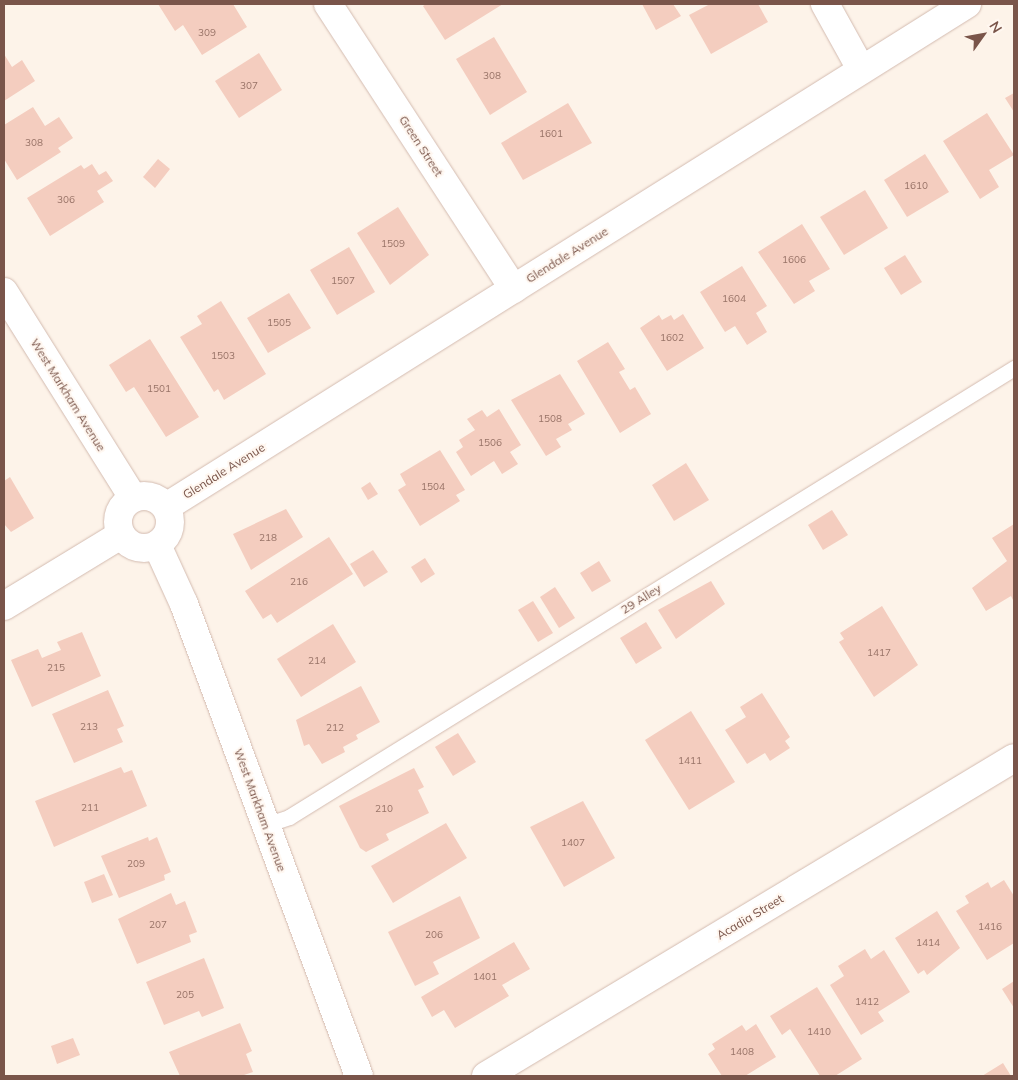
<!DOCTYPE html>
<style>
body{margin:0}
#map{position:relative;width:1018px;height:1080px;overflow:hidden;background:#fdf3e9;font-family:Mulish,sans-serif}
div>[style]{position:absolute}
.building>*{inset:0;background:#f4cdbf}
.roads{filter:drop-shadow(0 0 1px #d3bbb0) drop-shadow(0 0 1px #d3bbb0)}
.lane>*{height:15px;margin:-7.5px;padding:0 7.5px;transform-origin:7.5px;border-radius:7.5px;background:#fff}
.street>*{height:28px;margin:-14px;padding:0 14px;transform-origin:14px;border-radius:14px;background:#fff}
.secondary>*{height:28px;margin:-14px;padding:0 14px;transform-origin:14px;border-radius:14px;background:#fff}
.secondary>.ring{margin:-14px;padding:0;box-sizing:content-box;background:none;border:28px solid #fff;border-radius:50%}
span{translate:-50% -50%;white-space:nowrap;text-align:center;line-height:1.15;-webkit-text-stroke:4px #fff7f0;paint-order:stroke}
.number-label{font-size:10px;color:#987367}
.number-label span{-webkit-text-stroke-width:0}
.street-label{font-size:12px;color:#7a554a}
.frame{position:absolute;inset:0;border:5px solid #7a554a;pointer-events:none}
.north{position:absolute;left:958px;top:10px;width:50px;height:50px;-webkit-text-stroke:4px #fff7f0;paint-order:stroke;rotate:58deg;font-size:14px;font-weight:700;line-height:20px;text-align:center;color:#7a554a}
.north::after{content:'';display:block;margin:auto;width:18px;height:22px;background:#7a554a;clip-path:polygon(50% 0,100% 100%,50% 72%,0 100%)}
</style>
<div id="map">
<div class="building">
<div style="clip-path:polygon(158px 4px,233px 4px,247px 27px,202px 55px,183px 25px,175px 31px)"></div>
<div style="clip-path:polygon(426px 4px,503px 4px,445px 40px,423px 6px)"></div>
<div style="clip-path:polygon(642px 4px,673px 4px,681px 16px,656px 30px)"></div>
<div style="clip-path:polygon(710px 4px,758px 4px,768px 22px,711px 54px,689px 15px)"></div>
<div style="clip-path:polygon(494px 37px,527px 92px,490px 115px,456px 59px)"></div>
<div style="clip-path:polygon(259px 53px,282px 90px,239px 118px,215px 81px)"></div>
<div style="clip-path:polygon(4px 54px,12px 67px,22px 60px,35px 81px,4px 101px)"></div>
<div style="clip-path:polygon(1014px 93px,1014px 112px,1005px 98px)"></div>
<div style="clip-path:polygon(568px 103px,592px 143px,523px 180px,501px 143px)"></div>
<div style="clip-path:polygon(33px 107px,45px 126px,59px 117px,73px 138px,58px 148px,61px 152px,17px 180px,4px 159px,4px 125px)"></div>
<div style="clip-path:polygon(987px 113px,1014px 155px,989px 170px,999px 187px,980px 199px,943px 141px)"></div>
<div style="clip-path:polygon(925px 154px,949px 192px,907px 217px,884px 180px)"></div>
<div style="clip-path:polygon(158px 159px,170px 169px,155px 188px,143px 177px)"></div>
<div style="clip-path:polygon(92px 164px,99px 175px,106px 171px,113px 181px,97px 191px,104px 202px,50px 236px,27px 198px,81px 165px,84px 169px)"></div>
<div style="clip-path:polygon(865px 190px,888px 228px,844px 255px,820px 217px)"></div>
<div style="clip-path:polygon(398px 207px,429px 255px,390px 285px,357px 233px)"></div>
<div style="clip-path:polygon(802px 224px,830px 269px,809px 281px,815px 291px,794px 304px,758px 252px)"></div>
<div style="clip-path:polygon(349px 247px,375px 292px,337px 315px,310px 270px)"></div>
<div style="clip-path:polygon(905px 255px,922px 282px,901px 295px,884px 268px)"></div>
<div style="clip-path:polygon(742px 266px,767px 306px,756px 313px,767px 332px,747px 345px,735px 326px,725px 332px,700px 292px)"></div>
<div style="clip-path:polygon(289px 293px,311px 328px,268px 353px,247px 318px)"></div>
<div style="clip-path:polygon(221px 301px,266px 374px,224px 400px,218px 389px,214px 392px,180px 337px,202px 324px,197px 316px)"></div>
<div style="clip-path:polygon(683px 314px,704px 348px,667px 371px,640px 328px,659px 315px,662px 320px,671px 315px,674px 320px)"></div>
<div style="clip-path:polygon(150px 339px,199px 417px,166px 437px,134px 387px,126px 392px,109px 365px)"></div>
<div style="clip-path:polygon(608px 342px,625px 369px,619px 372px,630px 390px,635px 387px,651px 414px,620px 433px,577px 361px)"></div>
<div style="clip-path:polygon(560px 374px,585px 414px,568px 424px,572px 430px,556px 439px,561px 447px,546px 456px,511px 400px)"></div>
<div style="clip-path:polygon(499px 409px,521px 445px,510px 452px,518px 464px,502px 474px,494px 461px,471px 476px,456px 452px,463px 447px,459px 440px,475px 430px,467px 419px,482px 410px,487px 417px)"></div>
<div style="clip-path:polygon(440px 450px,465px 490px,456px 495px,460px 501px,420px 526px,398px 490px,406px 485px,400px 474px)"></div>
<div style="clip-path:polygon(686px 463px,709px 500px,674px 521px,652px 485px)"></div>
<div style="clip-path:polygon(10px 477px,34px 518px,11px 532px,4px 524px,4px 481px)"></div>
<div style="clip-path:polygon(370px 482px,378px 494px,368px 500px,361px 488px)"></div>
<div style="clip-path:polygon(286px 509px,303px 537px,251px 570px,233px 534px)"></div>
<div style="clip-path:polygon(832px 510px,848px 535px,823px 550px,808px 525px)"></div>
<div style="clip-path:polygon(1014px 524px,1014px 602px,1011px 596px,986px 611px,972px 588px,1007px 561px,992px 538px)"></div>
<div style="clip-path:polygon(329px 537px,353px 574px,277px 623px,271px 614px,263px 619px,245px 591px)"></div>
<div style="clip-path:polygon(373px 550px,388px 572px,364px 587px,350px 564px)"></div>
<div style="clip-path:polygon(425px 558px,435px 574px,421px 583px,411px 567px)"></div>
<div style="clip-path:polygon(599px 561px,611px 581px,592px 592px,580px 573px)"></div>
<div style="clip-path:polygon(711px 581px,725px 604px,676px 639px,658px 610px)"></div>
<div style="clip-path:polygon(555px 587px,575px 618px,559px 628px,540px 597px)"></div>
<div style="clip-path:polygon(533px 601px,553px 633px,538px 642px,518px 610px)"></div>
<div style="clip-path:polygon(882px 606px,918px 665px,874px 697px,839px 642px,844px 639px,840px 633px)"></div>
<div style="clip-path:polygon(646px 622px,662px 648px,636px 664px,620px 638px)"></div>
<div style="clip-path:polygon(333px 624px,356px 662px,301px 697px,277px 659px)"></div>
<div style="clip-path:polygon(82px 632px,101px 676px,32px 707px,11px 660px,38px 649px,42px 658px,61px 650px,57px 642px)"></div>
<div style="clip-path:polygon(361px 686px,380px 722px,356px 735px,358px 739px,343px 747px,345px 752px,322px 764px,309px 744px,304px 746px,296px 720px)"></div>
<div style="clip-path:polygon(108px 690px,124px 726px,117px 729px,123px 742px,74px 763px,52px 714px)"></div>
<div style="clip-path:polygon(762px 693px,790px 737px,785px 741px,790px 748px,770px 761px,765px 753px,747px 764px,725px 730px,746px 717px,740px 707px)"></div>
<div style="clip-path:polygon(691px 711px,735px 782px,689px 810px,645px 740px)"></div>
<div style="clip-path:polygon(458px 733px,476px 762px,453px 776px,435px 747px)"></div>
<div style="clip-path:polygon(121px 767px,124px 773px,132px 770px,147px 806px,54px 847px,35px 801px)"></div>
<div style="clip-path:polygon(414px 768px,424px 787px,418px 790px,429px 813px,386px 834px,389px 840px,366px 852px,360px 848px,339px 806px)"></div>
<div style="clip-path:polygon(583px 801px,615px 858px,564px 887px,530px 827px)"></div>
<div style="clip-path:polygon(446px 823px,467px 858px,393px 903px,371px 866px)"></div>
<div style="clip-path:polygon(148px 837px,149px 841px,157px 837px,171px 872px,164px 875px,165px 880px,119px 898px,101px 856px)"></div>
<div style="clip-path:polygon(104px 874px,113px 895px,92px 903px,84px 882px)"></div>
<div style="clip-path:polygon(1004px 880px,1014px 896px,1014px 943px,987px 960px,956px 911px,969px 903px,965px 896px,988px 882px,991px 888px)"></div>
<div style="clip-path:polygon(171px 893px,176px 905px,185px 901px,197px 932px,189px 935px,191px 942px,137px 964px,118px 919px)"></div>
<div style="clip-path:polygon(460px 896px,480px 938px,433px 962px,439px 974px,415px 986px,388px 932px)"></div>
<div style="clip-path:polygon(937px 911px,960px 948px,927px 975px,924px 970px,918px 974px,895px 938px)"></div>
<div style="clip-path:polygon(514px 942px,530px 969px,502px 985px,509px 996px,455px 1028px,444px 1010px,432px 1017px,421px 997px)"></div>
<div style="clip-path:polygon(865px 949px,871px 959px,884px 950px,910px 992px,878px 1012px,884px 1021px,861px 1035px,830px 985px,844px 976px,838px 966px)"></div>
<div style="clip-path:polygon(204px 958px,224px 1008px,202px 1017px,199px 1011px,164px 1025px,146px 982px)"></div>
<div style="clip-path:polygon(1014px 981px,1014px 1008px,1002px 989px)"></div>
<div style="clip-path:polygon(817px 987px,862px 1059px,835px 1076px,820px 1076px,790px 1029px,782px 1035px,770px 1016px)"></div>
<div style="clip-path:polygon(240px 1023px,252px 1051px,246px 1054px,253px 1072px,241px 1076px,180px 1076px,169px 1052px)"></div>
<div style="clip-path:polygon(756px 1024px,776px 1057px,745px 1076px,722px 1076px,708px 1054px,715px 1049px,712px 1044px,742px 1025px,746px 1031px)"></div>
<div style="clip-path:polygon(73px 1038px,80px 1055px,57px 1064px,51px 1046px)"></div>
<div style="clip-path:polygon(1003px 1063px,1011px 1076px,982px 1076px)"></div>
</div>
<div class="roads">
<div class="lane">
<div style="left:265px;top:825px;width:25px;rotate:-18deg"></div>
<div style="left:289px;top:817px;width:853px;rotate:-31.77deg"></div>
</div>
<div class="street">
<div style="left:328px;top:4px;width:340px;rotate:56.9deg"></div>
<div style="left:825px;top:4px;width:74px;rotate:61deg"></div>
<div style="left:166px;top:507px;width:946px;rotate:-32.13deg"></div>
<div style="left:4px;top:606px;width:137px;rotate:-31.3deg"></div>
<div style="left:486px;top:1076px;width:616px;rotate:-31.06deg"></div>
</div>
<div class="secondary">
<div style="left:4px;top:292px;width:243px;rotate:57.9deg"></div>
<div class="ring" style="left:118px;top:496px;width:24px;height:24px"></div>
<div style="left:157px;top:545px;width:65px;rotate:65.4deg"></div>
<div style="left:184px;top:604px;width:503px;rotate:69.66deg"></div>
</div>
</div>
<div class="number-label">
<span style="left:207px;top:33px">309</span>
<span style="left:492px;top:76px">308</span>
<span style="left:249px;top:86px">307</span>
<span style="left:551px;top:134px">1601</span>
<span style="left:34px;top:143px">308</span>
<span style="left:916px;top:186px">1610</span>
<span style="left:66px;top:200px">306</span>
<span style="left:393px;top:244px">1509</span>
<span style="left:794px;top:260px">1606</span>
<span style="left:343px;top:281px">1507</span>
<span style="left:734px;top:299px">1604</span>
<span style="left:279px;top:323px">1505</span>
<span style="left:672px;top:338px">1602</span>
<span style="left:223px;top:356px">1503</span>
<span style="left:159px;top:389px">1501</span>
<span style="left:550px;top:419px">1508</span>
<span style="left:490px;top:443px">1506</span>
<span style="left:433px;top:487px">1504</span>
<span style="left:268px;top:538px">218</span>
<span style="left:299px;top:582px">216</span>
<span style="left:879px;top:653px">1417</span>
<span style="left:317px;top:661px">214</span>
<span style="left:56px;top:668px">215</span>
<span style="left:89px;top:727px">213</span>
<span style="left:335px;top:728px">212</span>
<span style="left:690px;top:761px">1411</span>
<span style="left:90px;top:808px">211</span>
<span style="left:384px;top:809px">210</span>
<span style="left:573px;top:843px">1407</span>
<span style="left:136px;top:864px">209</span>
<span style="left:158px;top:925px">207</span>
<span style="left:990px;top:927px">1416</span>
<span style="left:434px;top:935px">206</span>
<span style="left:928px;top:943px">1414</span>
<span style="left:485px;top:977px">1401</span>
<span style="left:185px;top:995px">205</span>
<span style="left:867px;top:1002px">1412</span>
<span style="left:819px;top:1032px">1410</span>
<span style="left:742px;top:1052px">1408</span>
</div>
<div class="street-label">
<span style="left:421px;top:146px;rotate:57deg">Green Street</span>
<span style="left:567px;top:255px;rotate:-32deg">Glendale Avenue</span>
<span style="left:68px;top:395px;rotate:58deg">West Markham Avenue</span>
<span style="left:224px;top:471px;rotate:-32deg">Glendale Avenue</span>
<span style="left:641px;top:599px;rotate:-32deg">29 Alley</span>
<span style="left:260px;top:810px;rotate:70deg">West Markham Avenue</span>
<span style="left:750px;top:917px;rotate:-31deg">Acadia Street</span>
</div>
<div class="frame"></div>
<div class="north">N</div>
</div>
